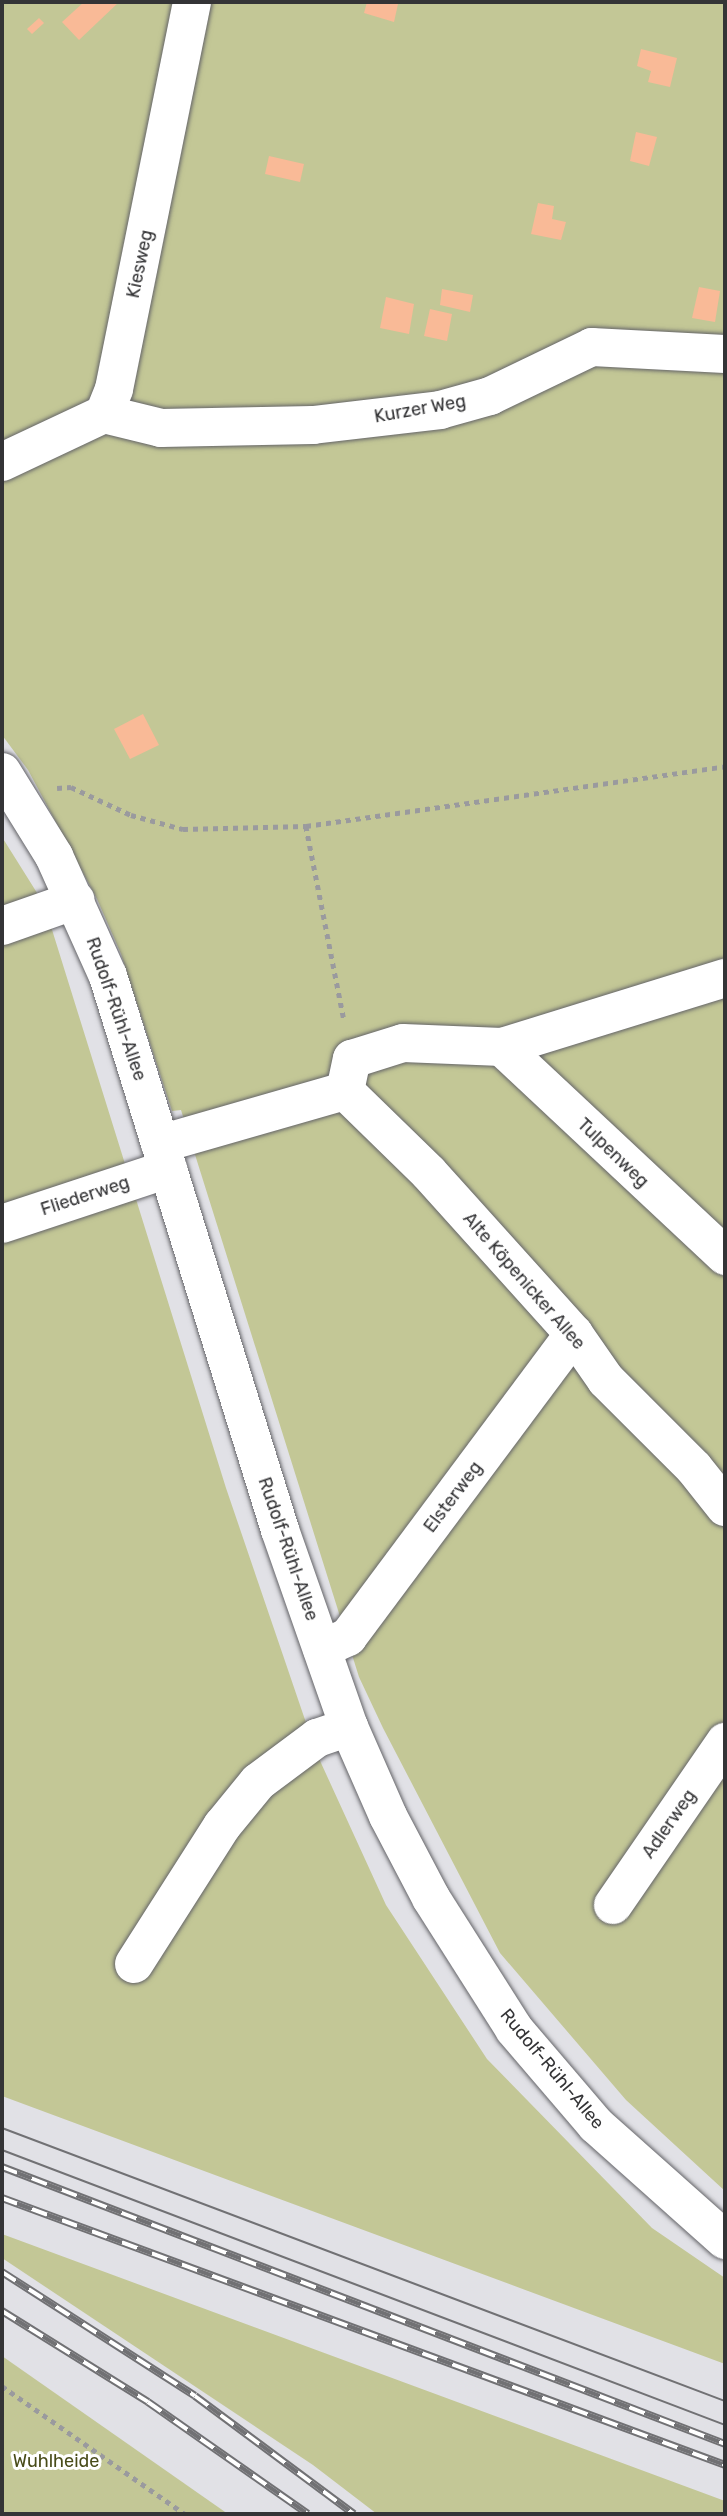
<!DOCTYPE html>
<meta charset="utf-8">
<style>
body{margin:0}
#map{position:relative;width:727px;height:2516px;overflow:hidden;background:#e1e1e6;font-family:Rubik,sans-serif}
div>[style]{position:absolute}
.green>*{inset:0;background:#c3c796}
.building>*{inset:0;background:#f9ba97}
.path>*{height:4.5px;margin-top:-2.25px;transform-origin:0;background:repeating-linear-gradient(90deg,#9a9a9e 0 5px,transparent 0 10px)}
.roads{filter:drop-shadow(0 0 2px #646468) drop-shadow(0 0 2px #646468)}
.minor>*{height:38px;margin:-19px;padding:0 19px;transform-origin:19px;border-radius:19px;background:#fff}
.tram>*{height:2px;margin:-1px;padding:0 1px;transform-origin:1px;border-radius:1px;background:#717174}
.rail>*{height:8px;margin-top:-4px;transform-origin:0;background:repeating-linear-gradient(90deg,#fff 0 16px,#717174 0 32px);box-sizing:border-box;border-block:2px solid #717174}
span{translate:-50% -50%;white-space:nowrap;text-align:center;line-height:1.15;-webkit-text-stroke:6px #fff;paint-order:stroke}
.street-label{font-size:18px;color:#343436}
.park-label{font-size:18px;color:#494c1a}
.frame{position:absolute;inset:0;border:4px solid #343436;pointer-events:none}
</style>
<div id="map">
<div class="green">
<div style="clip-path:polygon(2px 2px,725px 2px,725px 2191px,626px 2100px,500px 1953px,383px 1728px,359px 1677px,181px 1110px,172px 1111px,121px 954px,97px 899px,28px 770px,2px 735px)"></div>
<div style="clip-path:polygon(2px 837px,44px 904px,226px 1488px,316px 1752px,386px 1905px,487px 2059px,652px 2228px,725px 2278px,725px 2364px,2px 2096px)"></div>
<div style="clip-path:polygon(2px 2234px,725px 2501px,725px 2514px,377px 2514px,313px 2465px,2px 2258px)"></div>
<div style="clip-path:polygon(2px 2356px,228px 2514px,2px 2514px)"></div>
</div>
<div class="building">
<div style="clip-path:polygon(84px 2px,119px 2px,79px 40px,62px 22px)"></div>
<div style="clip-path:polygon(367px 2px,398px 4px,394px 22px,364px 13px)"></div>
<div style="clip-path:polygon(39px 18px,44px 23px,32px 34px,27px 29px)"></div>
<div style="clip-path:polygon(641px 49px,677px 58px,670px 87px,648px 82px,651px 71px,637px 66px)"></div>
<div style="clip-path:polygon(636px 132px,657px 137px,649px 166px,630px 161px)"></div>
<div style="clip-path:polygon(269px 156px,304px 164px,300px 182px,265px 174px)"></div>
<div style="clip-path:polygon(538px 203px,554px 206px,552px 219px,566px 222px,561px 240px,531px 234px)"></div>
<div style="clip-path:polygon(699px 287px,720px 291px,715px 322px,692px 318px)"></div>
<div style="clip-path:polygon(442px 289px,473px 295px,470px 312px,440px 305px)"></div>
<div style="clip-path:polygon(386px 297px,414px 304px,409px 334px,380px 328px)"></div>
<div style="clip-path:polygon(430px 309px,452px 314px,447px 341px,424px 336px)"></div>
<div style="clip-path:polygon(143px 714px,159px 745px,130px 759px,114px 729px)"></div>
</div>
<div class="path">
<div style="left:57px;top:788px;width:14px;rotate:-4deg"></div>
<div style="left:71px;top:787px;width:66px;rotate:25deg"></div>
<div style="left:131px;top:815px;width:54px;rotate:15.1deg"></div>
<div style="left:183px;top:829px;width:123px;rotate:-1.4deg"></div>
<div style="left:306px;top:826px;width:423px;rotate:-8.1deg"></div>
<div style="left:306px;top:826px;width:198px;rotate:78.9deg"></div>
<div style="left:2px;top:2386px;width:223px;rotate:35deg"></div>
</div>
<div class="roads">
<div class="minor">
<div style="left:104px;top:414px;width:59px;rotate:13.8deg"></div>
<div style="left:161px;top:428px;width:152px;rotate:-1.1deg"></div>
<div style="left:313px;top:425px;width:128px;rotate:-6.7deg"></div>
<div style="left:440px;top:410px;width:52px;rotate:-15.6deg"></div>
<div style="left:490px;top:396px;width:113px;rotate:-25.7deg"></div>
<div style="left:592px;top:347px;width:133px;rotate:3deg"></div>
<div style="left:2px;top:462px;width:113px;rotate:-25.2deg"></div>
<div style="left:104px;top:414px;width:27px;rotate:-68deg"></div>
<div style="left:114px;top:389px;width:395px;rotate:-78.6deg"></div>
<div style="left:2px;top:772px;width:99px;rotate:58.2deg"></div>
<div style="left:54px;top:856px;width:132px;rotate:65.8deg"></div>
<div style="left:108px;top:976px;width:580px;rotate:72.75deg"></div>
<div style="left:280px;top:1530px;width:209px;rotate:70.7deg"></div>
<div style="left:349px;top:1727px;width:97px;rotate:66.3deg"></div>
<div style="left:388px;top:1816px;width:93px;rotate:62.3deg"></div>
<div style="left:431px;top:1898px;width:155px;rotate:57.6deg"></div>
<div style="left:514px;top:2029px;width:126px;rotate:49.5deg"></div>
<div style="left:596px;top:2125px;width:173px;rotate:41.7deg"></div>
<div style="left:2px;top:926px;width:78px;rotate:-19.4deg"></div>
<div style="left:502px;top:1047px;width:306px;rotate:43.1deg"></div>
<div style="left:345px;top:1091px;width:117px;rotate:44.3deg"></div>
<div style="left:429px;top:1173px;width:217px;rotate:48deg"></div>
<div style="left:574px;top:1334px;width:56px;rotate:55.2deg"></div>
<div style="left:606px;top:1380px;width:124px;rotate:45deg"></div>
<div style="left:694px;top:1468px;width:50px;rotate:51.5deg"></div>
<div style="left:160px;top:1144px;width:192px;rotate:-16deg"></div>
<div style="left:345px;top:1091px;width:33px;rotate:-78deg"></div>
<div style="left:352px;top:1059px;width:53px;rotate:-17.4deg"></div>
<div style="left:403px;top:1043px;width:99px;rotate:2.3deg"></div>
<div style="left:502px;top:1047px;width:233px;rotate:-17.2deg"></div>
<div style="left:2px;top:1224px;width:175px;rotate:-18.3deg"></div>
<div style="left:322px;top:1649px;width:29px;rotate:-25deg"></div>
<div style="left:348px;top:1637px;width:378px;rotate:-53.3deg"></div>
<div style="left:613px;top:1905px;width:198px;rotate:-55.5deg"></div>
<div style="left:134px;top:1964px;width:164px;rotate:-57.5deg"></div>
<div style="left:222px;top:1826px;width:57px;rotate:-50.7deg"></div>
<div style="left:258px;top:1782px;width:74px;rotate:-36.7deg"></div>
<div style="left:317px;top:1738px;width:34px;rotate:-19deg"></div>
</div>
</div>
<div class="tram">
<div style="left:2px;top:2128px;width:773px;rotate:20.69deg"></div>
<div style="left:2px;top:2150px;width:774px;rotate:20.82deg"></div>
</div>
<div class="rail">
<div style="left:2px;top:2167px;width:774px;rotate:20.96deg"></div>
<div style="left:2px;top:2198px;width:771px;rotate:20.27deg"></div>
<div style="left:2px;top:2272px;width:229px;rotate:32.7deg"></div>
<div style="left:195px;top:2396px;width:198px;rotate:36.6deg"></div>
<div style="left:2px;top:2311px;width:172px;rotate:31.9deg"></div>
<div style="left:148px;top:2402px;width:195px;rotate:35deg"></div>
</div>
<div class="street-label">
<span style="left:140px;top:264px;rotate:-78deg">Kiesweg</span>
<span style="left:420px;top:409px;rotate:-10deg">Kurzer Weg</span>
<span style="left:116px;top:1009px;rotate:71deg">Rudolf-Rühl-Allee</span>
<span style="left:613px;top:1153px;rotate:44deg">Tulpenweg</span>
<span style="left:85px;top:1196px;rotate:-18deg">Fliederweg</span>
<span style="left:524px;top:1281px;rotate:49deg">Alte Köpenicker Allee</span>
<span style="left:453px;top:1497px;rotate:-53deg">Elsterweg</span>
<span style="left:288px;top:1549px;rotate:71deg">Rudolf-Rühl-Allee</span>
<span style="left:669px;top:1824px;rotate:-55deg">Adlerweg</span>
<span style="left:552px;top:2069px;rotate:50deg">Rudolf-Rühl-Allee</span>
</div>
<div class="park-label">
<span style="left:56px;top:2461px">Wuhlheide</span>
</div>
<div class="frame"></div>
</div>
